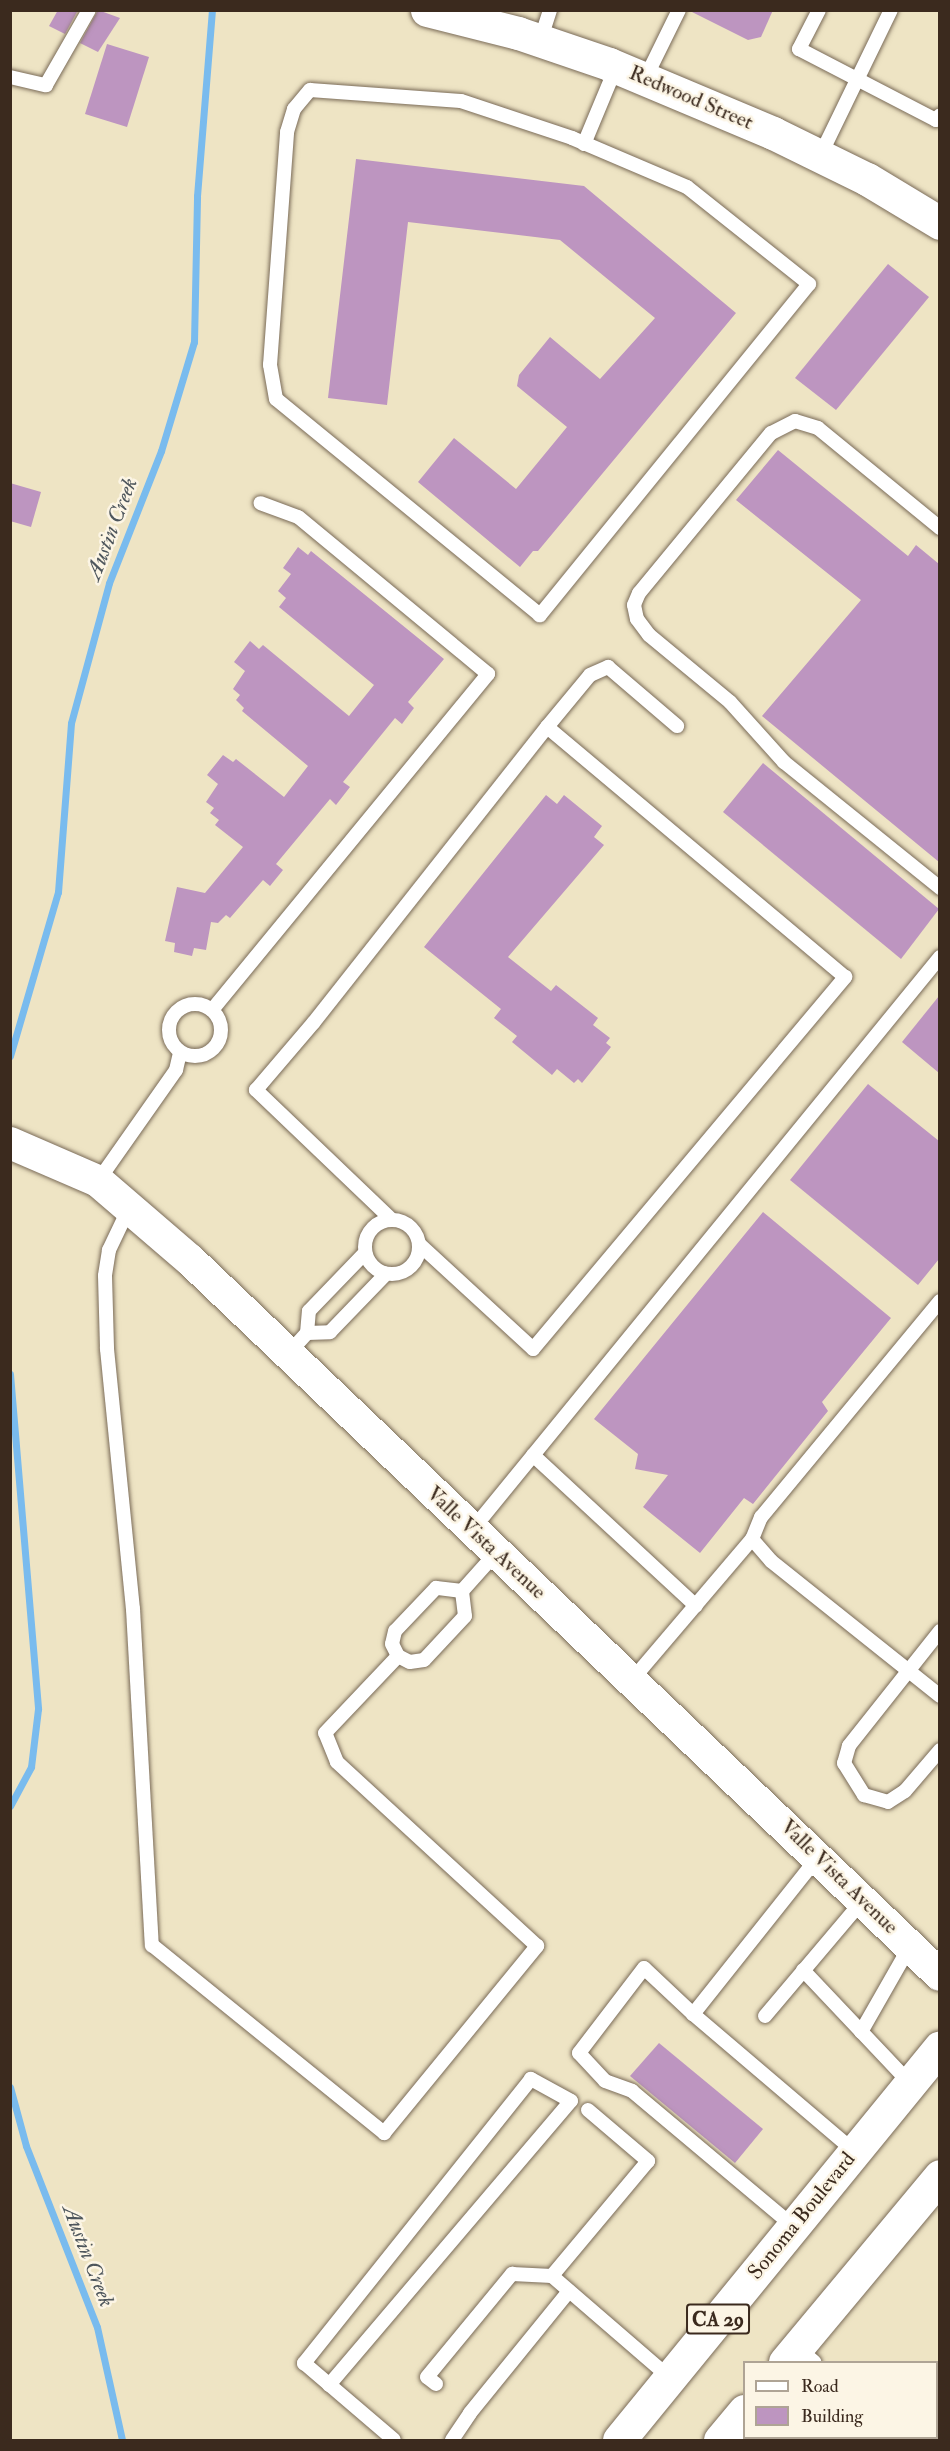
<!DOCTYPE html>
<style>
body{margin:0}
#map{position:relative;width:950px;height:2451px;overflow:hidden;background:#eee4c4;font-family:"IM FELL Double Pica",serif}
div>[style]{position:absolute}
.stream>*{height:7px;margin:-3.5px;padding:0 3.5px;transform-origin:3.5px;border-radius:3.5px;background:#79bbee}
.building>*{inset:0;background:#bd95c0}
.roads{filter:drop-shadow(0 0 2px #7a6b58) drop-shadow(0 0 2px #7a6b58)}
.service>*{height:14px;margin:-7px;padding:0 7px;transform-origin:7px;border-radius:7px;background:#fff}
.service>.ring{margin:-7px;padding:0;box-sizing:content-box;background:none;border:14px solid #fff;border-radius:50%}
.tertiary>*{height:32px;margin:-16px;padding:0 16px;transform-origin:16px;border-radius:16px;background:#fff}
.secondary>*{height:33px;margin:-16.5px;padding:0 16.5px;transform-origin:16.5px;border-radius:16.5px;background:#fff}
.primary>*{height:33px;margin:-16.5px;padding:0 16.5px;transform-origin:16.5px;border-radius:16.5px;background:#fff}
span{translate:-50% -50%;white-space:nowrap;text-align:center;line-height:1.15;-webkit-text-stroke:5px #fcf5e5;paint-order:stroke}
.shield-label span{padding:2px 4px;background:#fcf5e5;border:2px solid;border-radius:4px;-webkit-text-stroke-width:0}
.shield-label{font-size:20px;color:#3b2a1e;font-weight:700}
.street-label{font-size:21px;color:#3b2a1e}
.water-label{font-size:22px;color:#4e565c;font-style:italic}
.frame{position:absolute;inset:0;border:12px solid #3b2a1e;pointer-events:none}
.legend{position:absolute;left:743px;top:2361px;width:195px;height:78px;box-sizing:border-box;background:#fcf5e5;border:2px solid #afa495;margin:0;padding:8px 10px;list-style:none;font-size:18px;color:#3b2a1e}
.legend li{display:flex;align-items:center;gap:12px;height:30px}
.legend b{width:30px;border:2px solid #afa495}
</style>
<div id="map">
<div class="stream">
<div style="left:10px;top:1056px;width:171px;rotate:-73.7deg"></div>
<div style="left:58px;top:892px;width:169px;rotate:-85.6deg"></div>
<div style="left:71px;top:723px;width:145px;rotate:-74.8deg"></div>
<div style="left:109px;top:583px;width:142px;rotate:-68.5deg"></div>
<div style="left:161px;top:451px;width:114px;rotate:-73.2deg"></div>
<div style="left:194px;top:342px;width:146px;rotate:-88.8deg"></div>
<div style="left:197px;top:196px;width:187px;rotate:-85.4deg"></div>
<div style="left:10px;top:1374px;width:336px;rotate:85.2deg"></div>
<div style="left:38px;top:1709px;width:58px;rotate:96.9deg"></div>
<div style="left:31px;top:1767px;width:44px;rotate:118.3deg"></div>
<div style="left:10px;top:2087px;width:61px;rotate:74.8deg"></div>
<div style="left:26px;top:2146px;width:194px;rotate:68.6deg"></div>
<div style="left:97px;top:2327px;width:116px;rotate:77.5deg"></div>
</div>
<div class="building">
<div style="clip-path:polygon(58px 10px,78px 10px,65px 34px,49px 26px)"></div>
<div style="clip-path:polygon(98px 10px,120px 18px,98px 52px,80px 43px)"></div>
<div style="clip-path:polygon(688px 10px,773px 10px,761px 37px,748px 40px)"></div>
<div style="clip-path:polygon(107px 44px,149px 57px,127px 127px,85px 114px)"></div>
<div style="clip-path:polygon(356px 159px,584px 186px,736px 313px,538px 551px,533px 551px,520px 567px,418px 482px,454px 438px,516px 489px,567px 427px,517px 386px,519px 375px,550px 337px,600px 379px,655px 318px,560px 240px,408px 222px,387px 405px,328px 398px)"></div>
<div style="clip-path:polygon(888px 264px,929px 297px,836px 410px,795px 378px)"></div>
<div style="clip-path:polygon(778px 450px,908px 556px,916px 545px,939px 564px,939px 862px,762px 716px,861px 600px,736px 500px)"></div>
<div style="clip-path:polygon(10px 483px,41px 492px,31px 527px,10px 521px)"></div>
<div style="clip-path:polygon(298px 547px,308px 555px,311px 551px,444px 659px,408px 702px,414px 708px,402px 724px,395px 718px,343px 782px,350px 787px,336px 805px,330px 799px,276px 864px,283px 870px,270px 886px,263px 880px,230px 918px,226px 915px,218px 923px,211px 922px,206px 950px,194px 948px,192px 956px,174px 952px,175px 943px,165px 941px,177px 887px,205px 893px,243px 847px,215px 825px,219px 820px,210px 813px,214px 808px,206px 802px,218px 784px,207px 775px,223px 755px,233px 762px,236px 759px,284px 797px,308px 766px,242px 711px,244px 708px,236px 700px,240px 695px,233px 689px,245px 671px,234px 662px,250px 641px,259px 649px,263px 645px,349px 716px,374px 685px,279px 607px,286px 598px,278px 591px,291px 574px,283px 568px)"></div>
<div style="clip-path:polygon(763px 763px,939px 909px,901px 959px,723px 812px)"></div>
<div style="clip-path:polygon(546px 795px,557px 804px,564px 795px,602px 826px,594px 837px,604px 845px,508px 957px,551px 991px,556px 985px,598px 1018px,593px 1025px,610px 1038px,606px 1043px,611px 1047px,582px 1083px,578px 1079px,574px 1083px,557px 1069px,552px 1075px,512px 1042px,517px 1036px,494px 1018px,501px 1009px,424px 947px)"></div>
<div style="clip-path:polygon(939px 996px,939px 1073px,902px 1042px)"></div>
<div style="clip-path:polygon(868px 1084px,939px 1141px,939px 1259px,918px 1285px,790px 1180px)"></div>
<div style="clip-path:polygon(763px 1212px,891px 1318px,822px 1402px,828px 1411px,753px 1504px,744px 1498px,700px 1553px,643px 1507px,668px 1475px,635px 1469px,638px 1454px,594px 1419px)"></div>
<div style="clip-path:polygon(659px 2043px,763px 2129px,735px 2163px,630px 2076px)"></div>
</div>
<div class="roads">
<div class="service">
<div style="left:819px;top:10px;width:44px;rotate:117.1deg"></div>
<div style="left:799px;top:49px;width:154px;rotate:27.4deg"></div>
<div style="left:936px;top:120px;width:6px;rotate:-51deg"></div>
<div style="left:540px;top:41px;width:33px;rotate:-72deg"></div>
<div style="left:10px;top:77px;width:37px;rotate:13deg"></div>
<div style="left:46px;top:85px;width:86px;rotate:-60.2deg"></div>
<div style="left:645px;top:79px;width:77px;rotate:-63.8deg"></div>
<div style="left:310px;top:90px;width:151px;rotate:4.2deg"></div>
<div style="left:461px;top:101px;width:117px;rotate:18.4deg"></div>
<div style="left:572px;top:138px;width:125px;rotate:23.1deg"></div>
<div style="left:687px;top:187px;width:156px;rotate:38.5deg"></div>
<div style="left:809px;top:284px;width:427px;rotate:129.1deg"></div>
<div style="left:540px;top:615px;width:341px;rotate:-140.7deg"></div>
<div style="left:276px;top:399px;width:35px;rotate:-100deg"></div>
<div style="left:270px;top:365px;width:234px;rotate:-85.8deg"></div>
<div style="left:287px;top:132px;width:24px;rotate:-73deg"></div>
<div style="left:294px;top:109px;width:25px;rotate:-50deg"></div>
<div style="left:584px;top:144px;width:83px;rotate:-67.4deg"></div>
<div style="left:820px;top:156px;width:162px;rotate:-64.1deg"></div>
<div style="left:940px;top:528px;width:158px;rotate:-140.7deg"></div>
<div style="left:818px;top:428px;width:24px;rotate:-163deg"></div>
<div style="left:795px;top:421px;width:27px;rotate:153deg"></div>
<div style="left:771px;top:433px;width:207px;rotate:129.5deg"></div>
<div style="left:639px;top:593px;width:13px;rotate:113deg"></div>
<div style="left:634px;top:605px;width:14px;rotate:78deg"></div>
<div style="left:637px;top:619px;width:20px;rotate:53deg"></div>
<div style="left:649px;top:635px;width:105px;rotate:39.6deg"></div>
<div style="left:730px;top:702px;width:81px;rotate:48deg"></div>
<div style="left:784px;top:762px;width:201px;rotate:38.9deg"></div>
<div class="ring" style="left:169px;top:1004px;width:38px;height:38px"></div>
<div style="left:212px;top:1010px;width:435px;rotate:-50.6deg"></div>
<div style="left:488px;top:674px;width:246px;rotate:-140.4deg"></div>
<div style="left:298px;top:517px;width:40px;rotate:-159.8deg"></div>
<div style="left:98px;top:1181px;width:136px;rotate:-54.9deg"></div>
<div style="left:176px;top:1070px;width:18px;rotate:-77deg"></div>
<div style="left:129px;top:1208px;width:47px;rotate:115.5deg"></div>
<div style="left:109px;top:1250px;width:26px;rotate:99deg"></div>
<div style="left:105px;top:1276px;width:73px;rotate:88.4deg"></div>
<div style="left:107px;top:1349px;width:261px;rotate:84.3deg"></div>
<div style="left:133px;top:1609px;width:337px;rotate:86.8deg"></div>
<div style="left:152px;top:1945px;width:299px;rotate:39deg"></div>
<div style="left:384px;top:2133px;width:242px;rotate:-50.7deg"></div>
<div style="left:537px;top:1946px;width:272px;rotate:-137.4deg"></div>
<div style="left:337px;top:1762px;width:31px;rotate:-112deg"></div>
<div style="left:325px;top:1733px;width:106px;rotate:-46.5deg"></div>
<div style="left:391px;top:1219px;width:187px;rotate:-136.3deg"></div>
<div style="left:256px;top:1090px;width:89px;rotate:-49.5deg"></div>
<div style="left:314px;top:1022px;width:376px;rotate:-51.7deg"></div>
<div class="ring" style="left:365px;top:1220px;width:40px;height:40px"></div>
<div style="left:419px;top:1244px;width:155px;rotate:42.6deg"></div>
<div style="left:533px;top:1349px;width:486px;rotate:-50deg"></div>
<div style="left:845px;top:977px;width:389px;rotate:-140deg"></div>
<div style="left:547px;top:727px;width:67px;rotate:-50.4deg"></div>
<div style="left:590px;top:675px;width:20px;rotate:-24deg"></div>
<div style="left:608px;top:667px;width:91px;rotate:40.5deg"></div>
<div style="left:940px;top:1301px;width:281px;rotate:129.6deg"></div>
<div style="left:761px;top:1517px;width:24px;rotate:112deg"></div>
<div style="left:752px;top:1539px;width:29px;rotate:49deg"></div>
<div style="left:771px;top:1561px;width:216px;rotate:38.6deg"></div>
<div style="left:307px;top:1333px;width:23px;rotate:-2deg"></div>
<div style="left:330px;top:1332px;width:81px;rotate:-46deg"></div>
<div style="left:288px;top:1354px;width:28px;rotate:-48deg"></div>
<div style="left:307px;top:1333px;width:22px;rotate:-85deg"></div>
<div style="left:309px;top:1311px;width:81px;rotate:-46deg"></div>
<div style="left:533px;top:1455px;width:222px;rotate:42.8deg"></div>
<div style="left:472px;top:1530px;width:740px;rotate:-50.76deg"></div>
<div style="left:462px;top:1591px;width:26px;rotate:-173deg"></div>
<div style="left:436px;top:1588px;width:59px;rotate:133.6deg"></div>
<div style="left:395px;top:1631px;width:13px;rotate:103deg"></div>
<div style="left:392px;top:1644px;width:13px;rotate:63deg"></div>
<div style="left:398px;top:1656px;width:13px;rotate:27deg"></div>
<div style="left:410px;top:1662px;width:14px;rotate:-8deg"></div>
<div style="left:424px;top:1660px;width:60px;rotate:-47deg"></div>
<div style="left:465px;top:1616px;width:25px;rotate:-97deg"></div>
<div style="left:462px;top:1591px;width:51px;rotate:-48.2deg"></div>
<div style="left:940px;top:1631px;width:147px;rotate:128.4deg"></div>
<div style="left:849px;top:1746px;width:18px;rotate:106deg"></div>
<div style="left:844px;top:1763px;width:38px;rotate:58deg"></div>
<div style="left:864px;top:1795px;width:25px;rotate:16deg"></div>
<div style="left:888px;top:1802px;width:20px;rotate:-33deg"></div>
<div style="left:905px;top:1791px;width:54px;rotate:-49.5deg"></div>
<div style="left:632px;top:1680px;width:185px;rotate:-49.6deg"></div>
<div style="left:818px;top:1857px;width:201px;rotate:128.5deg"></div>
<div style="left:693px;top:2014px;width:211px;rotate:40.4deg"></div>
<div style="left:803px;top:1970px;width:156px;rotate:46.6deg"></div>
<div style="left:693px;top:2014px;width:67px;rotate:-136.8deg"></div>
<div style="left:644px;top:1968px;width:107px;rotate:127.4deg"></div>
<div style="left:579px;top:2053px;width:38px;rotate:47deg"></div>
<div style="left:605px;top:2081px;width:29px;rotate:20deg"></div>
<div style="left:632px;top:2091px;width:210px;rotate:40deg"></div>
<div style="left:765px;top:2016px;width:152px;rotate:-49.8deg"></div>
<div style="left:861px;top:2032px;width:99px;rotate:-60.3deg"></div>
<div style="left:588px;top:2110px;width:79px;rotate:40.4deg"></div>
<div style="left:648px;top:2161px;width:150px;rotate:129.9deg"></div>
<div style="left:552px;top:2276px;width:156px;rotate:40.8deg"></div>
<div style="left:797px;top:2347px;width:23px;rotate:41deg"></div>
<div style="left:436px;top:2384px;width:11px;rotate:-142deg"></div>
<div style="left:427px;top:2377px;width:134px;rotate:-50.5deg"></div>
<div style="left:512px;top:2274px;width:40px;rotate:2.9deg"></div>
<div style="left:329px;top:2385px;width:373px;rotate:-49.6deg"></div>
<div style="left:571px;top:2101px;width:46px;rotate:-151.2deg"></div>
<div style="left:531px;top:2079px;width:364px;rotate:128.6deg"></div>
<div style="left:304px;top:2363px;width:118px;rotate:40.5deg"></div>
<div style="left:936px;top:2387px;width:5px;rotate:-37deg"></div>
<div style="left:894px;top:2438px;width:2px;rotate:90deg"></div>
<div style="left:452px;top:2440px;width:32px;rotate:-56deg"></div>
<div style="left:470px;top:2413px;width:157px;rotate:-50.9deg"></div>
</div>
<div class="tertiary">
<div style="left:10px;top:1143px;width:96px;rotate:23.4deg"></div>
<div style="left:98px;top:1181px;width:121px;rotate:40.7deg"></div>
<div style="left:190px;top:1260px;width:1036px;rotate:43.63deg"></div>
</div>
<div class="secondary">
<div style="left:427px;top:10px;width:94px;rotate:14.2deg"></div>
<div style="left:518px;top:33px;width:96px;rotate:18.8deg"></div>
<div style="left:609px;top:64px;width:178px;rotate:22.8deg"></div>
<div style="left:773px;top:133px;width:105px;rotate:26.1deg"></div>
<div style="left:867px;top:179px;width:85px;rotate:31.1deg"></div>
</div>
<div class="primary">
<div style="left:785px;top:2362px;width:242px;rotate:-50.2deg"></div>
<div style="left:619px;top:2440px;width:507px;rotate:-50.76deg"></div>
<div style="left:720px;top:2440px;width:38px;rotate:-50deg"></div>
</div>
</div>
<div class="shield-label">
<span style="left:718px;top:2319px">CA 29</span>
</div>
<div class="street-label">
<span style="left:691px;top:98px;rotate:23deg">Redwood Street</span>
<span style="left:486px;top:1543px;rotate:43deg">Valle Vista Avenue</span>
<span style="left:839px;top:1877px;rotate:44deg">Valle Vista Avenue</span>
<span style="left:802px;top:2216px;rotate:-51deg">Sonoma Boulevard</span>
</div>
<div class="water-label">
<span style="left:112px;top:529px;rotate:-69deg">Austin Creek</span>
<span style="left:88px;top:2256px;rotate:69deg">Austin Creek</span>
</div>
<div class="frame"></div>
<ul class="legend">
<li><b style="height:8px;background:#fff"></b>Road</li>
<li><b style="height:16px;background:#bd95c0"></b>Building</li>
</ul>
</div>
